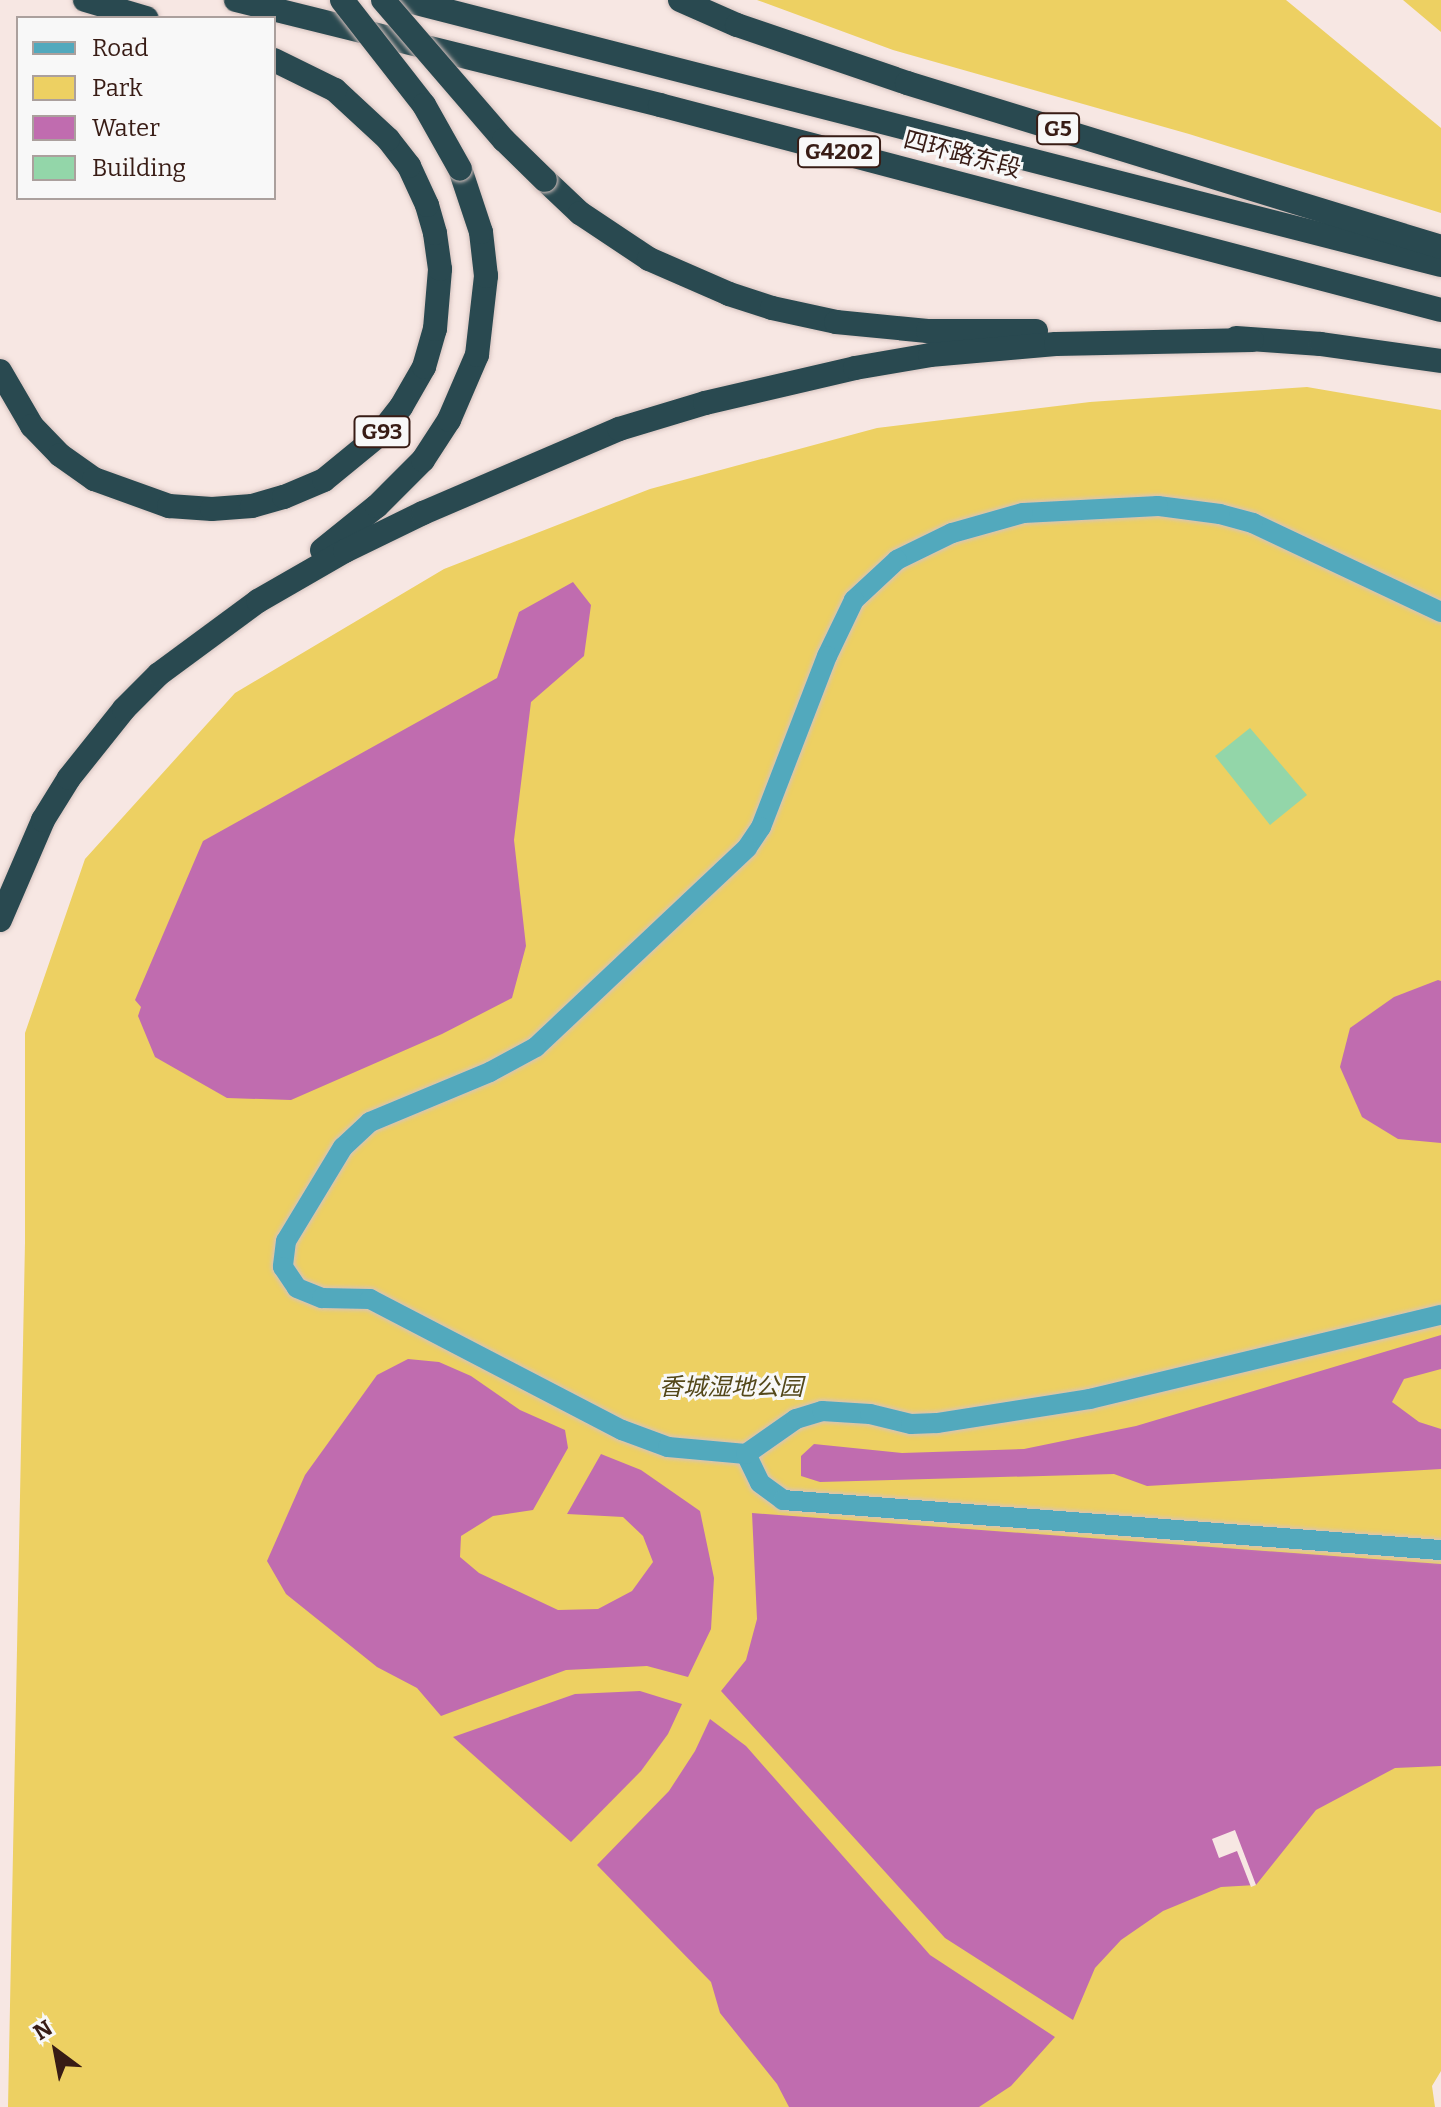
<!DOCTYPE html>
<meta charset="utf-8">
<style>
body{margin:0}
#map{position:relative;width:1441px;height:2107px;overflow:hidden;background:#f7e7e3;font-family:Bitter,"Noto Sans SC",serif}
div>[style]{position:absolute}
.green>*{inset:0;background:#edd062}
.water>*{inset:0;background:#c06caf}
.pier>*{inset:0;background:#f7e7e3}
.building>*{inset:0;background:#93d6a9}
.roads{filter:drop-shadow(0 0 2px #d5c2be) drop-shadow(0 0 2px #d5c2be)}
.minor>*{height:20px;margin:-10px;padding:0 10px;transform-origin:10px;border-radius:10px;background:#52a9bd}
.motorway>*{height:24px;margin:-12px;padding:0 12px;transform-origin:12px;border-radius:12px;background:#294950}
.bridges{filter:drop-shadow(0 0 2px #d5c2be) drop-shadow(0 0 2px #d5c2be)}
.motorway-bridge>*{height:24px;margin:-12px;padding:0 12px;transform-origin:12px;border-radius:12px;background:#294950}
span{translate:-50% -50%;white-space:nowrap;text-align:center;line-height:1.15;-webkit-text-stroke:6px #f8f8f8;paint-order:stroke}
.shield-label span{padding:2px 6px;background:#f8f8f8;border:2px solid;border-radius:6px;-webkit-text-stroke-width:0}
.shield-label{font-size:22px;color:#381c15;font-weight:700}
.street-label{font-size:24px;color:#381c15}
.park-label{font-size:24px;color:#54481a;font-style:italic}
.legend{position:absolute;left:16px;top:16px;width:260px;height:184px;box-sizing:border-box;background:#f8f8f8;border:2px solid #aba09d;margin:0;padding:10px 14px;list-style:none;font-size:24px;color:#381c15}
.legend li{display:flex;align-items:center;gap:16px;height:40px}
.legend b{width:40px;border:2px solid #aba09d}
.north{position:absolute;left:16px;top:2011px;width:80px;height:80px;-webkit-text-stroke:6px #f8f8f8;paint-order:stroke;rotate:328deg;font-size:22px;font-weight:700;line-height:32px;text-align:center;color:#381c15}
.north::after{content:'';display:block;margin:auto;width:28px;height:36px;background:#381c15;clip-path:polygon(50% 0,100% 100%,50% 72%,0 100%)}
</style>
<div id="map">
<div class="green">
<div style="clip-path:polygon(757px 0,1286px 0,1441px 128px,1441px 213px,1189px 134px,893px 50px)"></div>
<div style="clip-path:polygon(1403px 0,1441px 0,1441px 32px)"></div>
<div style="clip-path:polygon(1307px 387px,1441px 410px,1441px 2071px,1432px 2086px,1435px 2107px,8px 2107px,25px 1242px,25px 1033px,85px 859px,235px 693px,444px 569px,650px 489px,877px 428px,1090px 402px)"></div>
</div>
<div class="water">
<div style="clip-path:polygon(573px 582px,591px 605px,584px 656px,531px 702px,514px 840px,526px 946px,512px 998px,442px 1034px,291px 1100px,227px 1098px,155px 1057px,138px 1016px,141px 1007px,135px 1000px,203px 841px,497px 678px,519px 612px)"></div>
<div style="clip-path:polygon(1438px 980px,1441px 981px,1441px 1143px,1398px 1139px,1362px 1117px,1340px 1067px,1350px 1028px,1394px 997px)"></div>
<div style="clip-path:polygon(1441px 1335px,1441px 1369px,1404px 1379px,1392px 1402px,1419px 1422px,1441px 1429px,1441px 1469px,1147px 1486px,1114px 1474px,820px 1482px,801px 1476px,801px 1456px,814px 1444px,902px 1453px,1024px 1449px,1136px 1426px)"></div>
<div style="clip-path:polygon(408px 1359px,439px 1362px,471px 1376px,520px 1410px,565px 1430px,568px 1448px,533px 1510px,493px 1516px,461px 1536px,460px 1557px,479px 1573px,558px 1610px,598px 1609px,632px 1591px,653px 1562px,643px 1536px,623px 1517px,567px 1514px,601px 1454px,641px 1470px,700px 1511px,714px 1578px,711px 1629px,688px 1677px,647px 1666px,566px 1670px,441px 1716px,417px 1688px,377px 1667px,286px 1594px,267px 1561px,305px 1475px,377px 1375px)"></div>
<div style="clip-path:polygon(752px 1513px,1441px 1564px,1441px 1766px,1395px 1768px,1316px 1810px,1256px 1885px,1221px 1887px,1163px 1911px,1121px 1940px,1095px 1968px,1073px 2020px,945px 1938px,721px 1691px,746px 1660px,757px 1619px)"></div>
<div style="clip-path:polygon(640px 1691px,682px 1704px,668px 1734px,641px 1771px,571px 1842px,453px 1737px,575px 1694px)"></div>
<div style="clip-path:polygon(710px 1719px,746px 1746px,930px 1955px,1055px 2037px,1011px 2086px,979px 2107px,789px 2107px,777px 2084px,720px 2013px,711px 1982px,597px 1865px,669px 1791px,695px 1751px)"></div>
</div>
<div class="pier">
<div style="clip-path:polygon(1235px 1830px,1256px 1885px,1251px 1887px,1237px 1851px,1219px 1858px,1212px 1839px)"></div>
</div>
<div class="building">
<div style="clip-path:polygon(1250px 728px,1307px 795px,1270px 825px,1215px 756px)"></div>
</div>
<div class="roads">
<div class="minor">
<div style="left:1441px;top:612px;width:208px;rotate:-154.7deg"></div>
<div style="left:1253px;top:523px;width:34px;rotate:-165deg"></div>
<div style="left:1220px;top:514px;width:63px;rotate:-172.6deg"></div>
<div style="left:1158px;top:506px;width:135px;rotate:177deg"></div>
<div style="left:1023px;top:513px;width:74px;rotate:164.3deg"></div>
<div style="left:952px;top:533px;width:61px;rotate:153.9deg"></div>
<div style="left:897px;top:560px;width:59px;rotate:137.1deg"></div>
<div style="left:854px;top:600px;width:62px;rotate:115.7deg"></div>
<div style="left:827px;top:656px;width:183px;rotate:111.1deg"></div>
<div style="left:761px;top:827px;width:25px;rotate:124deg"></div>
<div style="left:747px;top:848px;width:290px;rotate:136.7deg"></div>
<div style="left:536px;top:1047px;width:52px;rotate:151.5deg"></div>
<div style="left:490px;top:1072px;width:130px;rotate:157.4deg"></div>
<div style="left:370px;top:1122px;width:37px;rotate:137deg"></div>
<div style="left:343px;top:1147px;width:110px;rotate:121.2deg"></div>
<div style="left:286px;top:1241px;width:26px;rotate:97deg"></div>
<div style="left:283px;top:1267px;width:25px;rotate:56deg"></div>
<div style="left:297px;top:1288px;width:27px;rotate:22deg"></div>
<div style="left:322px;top:1298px;width:48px;rotate:1.2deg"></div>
<div style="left:370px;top:1299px;width:284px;rotate:27.5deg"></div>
<div style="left:622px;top:1430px;width:49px;rotate:20.3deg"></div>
<div style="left:668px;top:1447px;width:78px;rotate:5.1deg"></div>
<div style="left:746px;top:1454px;width:32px;rotate:64deg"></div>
<div style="left:760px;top:1483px;width:29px;rotate:36deg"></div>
<div style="left:783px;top:1500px;width:660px;rotate:4.35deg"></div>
<div style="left:746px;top:1454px;width:61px;rotate:-35deg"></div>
<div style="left:796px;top:1419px;width:27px;rotate:-17deg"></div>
<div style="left:822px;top:1411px;width:48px;rotate:3.6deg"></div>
<div style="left:870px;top:1414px;width:42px;rotate:13.7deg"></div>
<div style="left:911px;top:1424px;width:26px;rotate:-2deg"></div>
<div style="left:937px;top:1423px;width:155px;rotate:-8.9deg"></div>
<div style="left:1090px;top:1399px;width:361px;rotate:-13.5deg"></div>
</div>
<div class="motorway">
<div style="left:85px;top:0;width:64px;rotate:16.4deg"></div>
<div style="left:236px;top:0;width:437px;rotate:13.9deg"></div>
<div style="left:660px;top:105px;width:807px;rotate:14.71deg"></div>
<div style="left:405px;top:0;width:1069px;rotate:14.35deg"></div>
<div style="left:680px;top:0;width:62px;rotate:23.7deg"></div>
<div style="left:737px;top:25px;width:180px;rotate:18.8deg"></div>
<div style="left:907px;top:83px;width:559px;rotate:17.07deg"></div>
<div style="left:545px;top:180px;width:48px;rotate:43.3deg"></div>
<div style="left:580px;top:213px;width:83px;rotate:33.7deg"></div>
<div style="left:649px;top:259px;width:87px;rotate:23.6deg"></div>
<div style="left:729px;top:294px;width:45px;rotate:18deg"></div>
<div style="left:772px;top:308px;width:66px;rotate:12.3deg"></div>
<div style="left:836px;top:322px;width:92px;rotate:5.6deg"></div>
<div style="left:928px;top:331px;width:108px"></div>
<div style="left:1236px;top:338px;width:85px;rotate:4deg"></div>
<div style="left:1321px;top:344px;width:121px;rotate:8.1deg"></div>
<div style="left:0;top:371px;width:64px;rotate:59.8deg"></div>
<div style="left:32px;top:426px;width:40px;rotate:46deg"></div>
<div style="left:60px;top:455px;width:42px;rotate:35.2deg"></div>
<div style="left:94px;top:479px;width:80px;rotate:19.8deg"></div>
<div style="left:169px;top:506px;width:43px;rotate:4deg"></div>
<div style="left:212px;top:509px;width:40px;rotate:-4.3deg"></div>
<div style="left:252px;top:506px;width:33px;rotate:-16deg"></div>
<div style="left:284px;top:497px;width:43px;rotate:-23deg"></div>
<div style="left:324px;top:480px;width:71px;rotate:-39.3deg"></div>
<div style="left:379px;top:435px;width:36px;rotate:-52deg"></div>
<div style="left:401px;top:407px;width:46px;rotate:-60.1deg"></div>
<div style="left:424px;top:367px;width:40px;rotate:-74deg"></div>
<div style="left:435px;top:329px;width:60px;rotate:-85.2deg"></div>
<div style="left:440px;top:269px;width:36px;rotate:-98deg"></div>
<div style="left:435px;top:233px;width:29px;rotate:-106deg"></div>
<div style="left:427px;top:205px;width:43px;rotate:-114.8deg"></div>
<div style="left:409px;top:166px;width:34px;rotate:-128deg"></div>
<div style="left:388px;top:139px;width:72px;rotate:-137.2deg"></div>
<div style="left:335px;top:90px;width:68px;rotate:-153.8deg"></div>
<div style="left:322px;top:550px;width:70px;rotate:-38.7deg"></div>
<div style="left:377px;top:506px;width:65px;rotate:-45deg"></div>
<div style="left:423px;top:460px;width:48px;rotate:-57deg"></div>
<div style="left:449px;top:420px;width:71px;rotate:-66.7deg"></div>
<div style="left:477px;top:355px;width:80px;rotate:-83.5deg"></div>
<div style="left:486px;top:276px;width:44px;rotate:-96.5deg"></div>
<div style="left:481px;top:232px;width:66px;rotate:-108.4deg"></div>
<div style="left:0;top:920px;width:109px;rotate:-66.7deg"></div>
<div style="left:43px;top:820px;width:49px;rotate:-58.2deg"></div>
<div style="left:69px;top:778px;width:88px;rotate:-51.4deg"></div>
<div style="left:124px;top:709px;width:49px;rotate:-45deg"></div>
<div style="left:159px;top:674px;width:123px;rotate:-36.4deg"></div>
<div style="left:258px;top:601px;width:100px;rotate:-29.9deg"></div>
<div style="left:345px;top:551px;width:87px;rotate:-26deg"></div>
<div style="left:423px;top:513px;width:213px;rotate:-23.2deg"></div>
<div style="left:619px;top:429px;width:90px;rotate:-16.8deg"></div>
<div style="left:705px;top:403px;width:154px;rotate:-13.1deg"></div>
<div style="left:855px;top:368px;width:76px;rotate:-9.8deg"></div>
<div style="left:930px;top:355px;width:126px;rotate:-5deg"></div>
<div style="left:1056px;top:344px;width:196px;rotate:-1.2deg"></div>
</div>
</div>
<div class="bridges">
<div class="motorway-bridge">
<div style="left:342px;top:0;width:133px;rotate:52deg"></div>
<div style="left:424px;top:105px;width:73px;rotate:60.6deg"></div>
<div style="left:383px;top:0;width:185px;rotate:49.2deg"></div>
<div style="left:504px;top:140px;width:57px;rotate:44.3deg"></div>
</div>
</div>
<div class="shield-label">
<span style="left:1058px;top:129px">G5</span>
<span style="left:839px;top:152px">G4202</span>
<span style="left:382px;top:432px">G93</span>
</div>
<div class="street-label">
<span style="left:962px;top:155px;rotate:15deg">四环路东段</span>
</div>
<div class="park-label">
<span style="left:731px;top:1388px">香城湿地公园</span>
</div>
<ul class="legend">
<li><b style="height:10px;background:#52a9bd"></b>Road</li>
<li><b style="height:22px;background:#edd062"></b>Park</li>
<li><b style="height:22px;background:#c06caf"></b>Water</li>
<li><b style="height:22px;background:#93d6a9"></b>Building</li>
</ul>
<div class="north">N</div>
</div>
